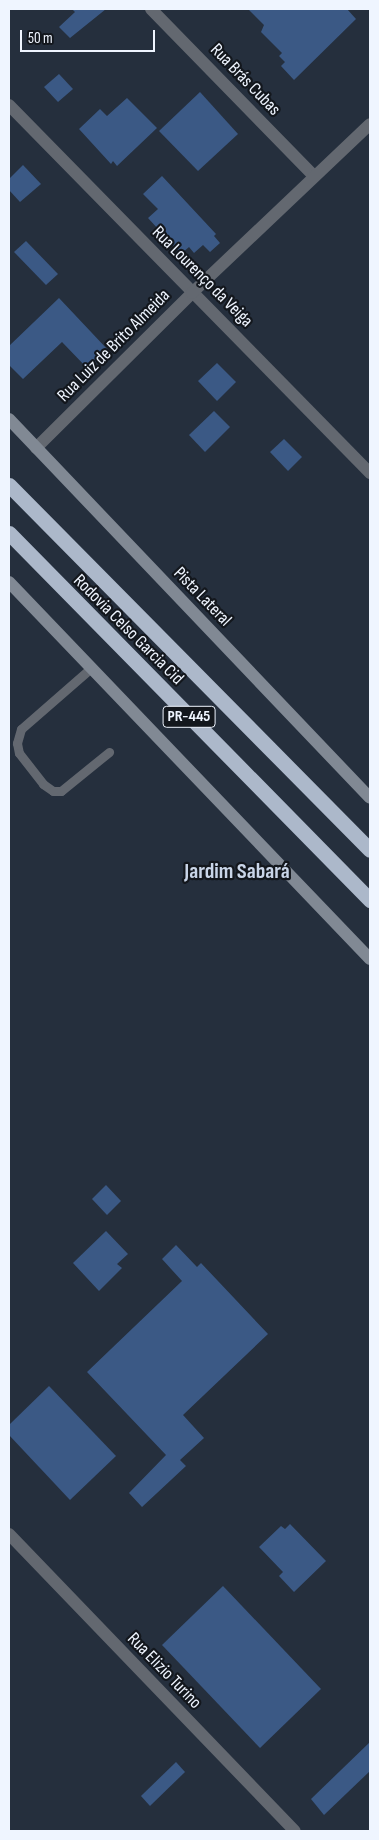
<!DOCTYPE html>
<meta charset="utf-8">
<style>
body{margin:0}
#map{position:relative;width:379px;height:1840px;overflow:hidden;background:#252f3d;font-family:"Sofia Sans Condensed",sans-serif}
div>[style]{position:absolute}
.building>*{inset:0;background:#3b5985}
.lane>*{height:9px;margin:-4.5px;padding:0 4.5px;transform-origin:4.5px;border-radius:4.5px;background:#636870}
.street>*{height:12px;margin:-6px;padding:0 6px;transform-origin:6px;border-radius:6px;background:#636870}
.secondary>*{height:12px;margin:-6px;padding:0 6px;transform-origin:6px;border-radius:6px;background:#818994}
.highway>*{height:15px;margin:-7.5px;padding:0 7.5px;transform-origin:7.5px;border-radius:7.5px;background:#acb8ca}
span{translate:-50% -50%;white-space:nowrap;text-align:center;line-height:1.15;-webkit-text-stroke:4.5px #13171d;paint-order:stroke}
.shield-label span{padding:1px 4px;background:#13171d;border:1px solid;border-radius:4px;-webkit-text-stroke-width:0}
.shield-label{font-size:16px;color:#eff5ff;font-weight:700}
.street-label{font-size:18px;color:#eff5ff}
.district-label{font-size:22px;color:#c9d5e8;font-weight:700}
.frame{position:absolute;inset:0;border:10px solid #eff5ff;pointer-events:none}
.scale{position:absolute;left:20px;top:30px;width:135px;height:22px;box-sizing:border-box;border:2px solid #eff5ff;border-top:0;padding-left:6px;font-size:15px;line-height:18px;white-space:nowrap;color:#eff5ff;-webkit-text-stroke:4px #13171d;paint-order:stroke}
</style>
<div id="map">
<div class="building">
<div style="clip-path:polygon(72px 9px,106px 9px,70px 38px,59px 27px,75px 12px)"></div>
<div style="clip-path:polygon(248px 9px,347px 9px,356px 19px,294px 80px,281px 66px,285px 62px,279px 56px,282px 53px,261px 32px,264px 25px)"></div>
<div style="clip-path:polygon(59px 74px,73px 89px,58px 102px,44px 87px)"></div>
<div style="clip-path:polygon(200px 92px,238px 134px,198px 171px,159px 131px)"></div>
<div style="clip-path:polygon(127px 98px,157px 128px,117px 166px,113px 161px,111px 164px,79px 129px,100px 109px,107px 116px)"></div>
<div style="clip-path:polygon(23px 165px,41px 184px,20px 202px,9px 190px,9px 179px)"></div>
<div style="clip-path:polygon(162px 176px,216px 234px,214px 236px,220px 243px,210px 252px,203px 245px,194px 253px,189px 247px,181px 254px,148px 218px,158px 209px,143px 194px)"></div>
<div style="clip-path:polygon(26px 241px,58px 274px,46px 285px,14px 252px)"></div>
<div style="clip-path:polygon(59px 298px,108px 350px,88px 369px,62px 342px,23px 379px,9px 365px,9px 346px)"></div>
<div style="clip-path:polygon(217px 363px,236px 382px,217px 401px,198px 381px)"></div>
<div style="clip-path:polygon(214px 411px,230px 427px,205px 452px,189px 435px)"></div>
<div style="clip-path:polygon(284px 439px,302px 457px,288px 471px,270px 452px)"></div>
<div style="clip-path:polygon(106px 1185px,121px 1201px,107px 1215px,92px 1199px)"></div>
<div style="clip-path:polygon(106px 1231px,128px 1254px,117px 1264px,122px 1268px,99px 1291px,73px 1263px)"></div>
<div style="clip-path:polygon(176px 1245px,197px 1267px,201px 1263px,268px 1334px,183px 1415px,204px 1438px,180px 1460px,186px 1466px,142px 1507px,129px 1493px,166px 1455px,87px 1372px,182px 1281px,162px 1259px)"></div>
<div style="clip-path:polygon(49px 1386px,116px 1456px,70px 1500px,9px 1435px,9px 1425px)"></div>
<div style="clip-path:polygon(290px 1524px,326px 1561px,294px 1592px,279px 1576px,283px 1572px,259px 1547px,281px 1526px,285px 1529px)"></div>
<div style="clip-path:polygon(223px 1586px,321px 1689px,260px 1748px,162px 1645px)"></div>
<div style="clip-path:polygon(370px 1742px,370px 1771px,324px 1815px,311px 1799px)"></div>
<div style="clip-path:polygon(176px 1762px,185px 1772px,150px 1806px,141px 1796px)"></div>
</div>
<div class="lane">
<div style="left:91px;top:668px;width:93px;rotate:138.9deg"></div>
<div style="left:21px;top:729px;width:15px;rotate:106deg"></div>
<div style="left:17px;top:743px;width:10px;rotate:79deg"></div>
<div style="left:19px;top:753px;width:39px;rotate:52deg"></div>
<div style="left:43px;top:784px;width:12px;rotate:35deg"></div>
<div style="left:53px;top:791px;width:8px"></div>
<div style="left:61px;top:791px;width:62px;rotate:-39.1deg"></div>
</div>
<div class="street">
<div style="left:151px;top:9px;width:233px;rotate:45.7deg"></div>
<div style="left:9px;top:105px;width:516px;rotate:45.55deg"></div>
<div style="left:36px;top:448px;width:220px;rotate:-44.8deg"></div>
<div style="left:192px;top:293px;width:245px;rotate:-43.5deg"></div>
<div style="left:9px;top:1534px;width:412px;rotate:46.1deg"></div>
</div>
<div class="secondary">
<div style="left:9px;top:419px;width:523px;rotate:46.39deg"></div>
<div style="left:9px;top:582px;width:522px;rotate:46.24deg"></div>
</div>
<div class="highway">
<div style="left:9px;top:485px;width:513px;rotate:45.32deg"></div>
<div style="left:9px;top:533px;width:515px;rotate:45.47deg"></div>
</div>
<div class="shield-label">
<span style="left:189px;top:717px">PR-445</span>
</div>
<div class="street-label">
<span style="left:245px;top:80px;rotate:46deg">Rua Brás Cubas</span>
<span style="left:202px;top:277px;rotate:45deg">Rua Lourenço da Veiga</span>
<span style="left:114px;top:346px;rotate:-45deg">Rua Luiz de Brito Almeida</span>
<span style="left:202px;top:597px;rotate:46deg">Pista Lateral</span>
<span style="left:128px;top:630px;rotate:45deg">Rodovia Celso Garcia Cid</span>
<span style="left:164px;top:1671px;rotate:46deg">Rua Elizio Turino</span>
</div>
<div class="district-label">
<span style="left:237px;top:872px">Jardim Sabará</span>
</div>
<div class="frame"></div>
<div class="scale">50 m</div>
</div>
